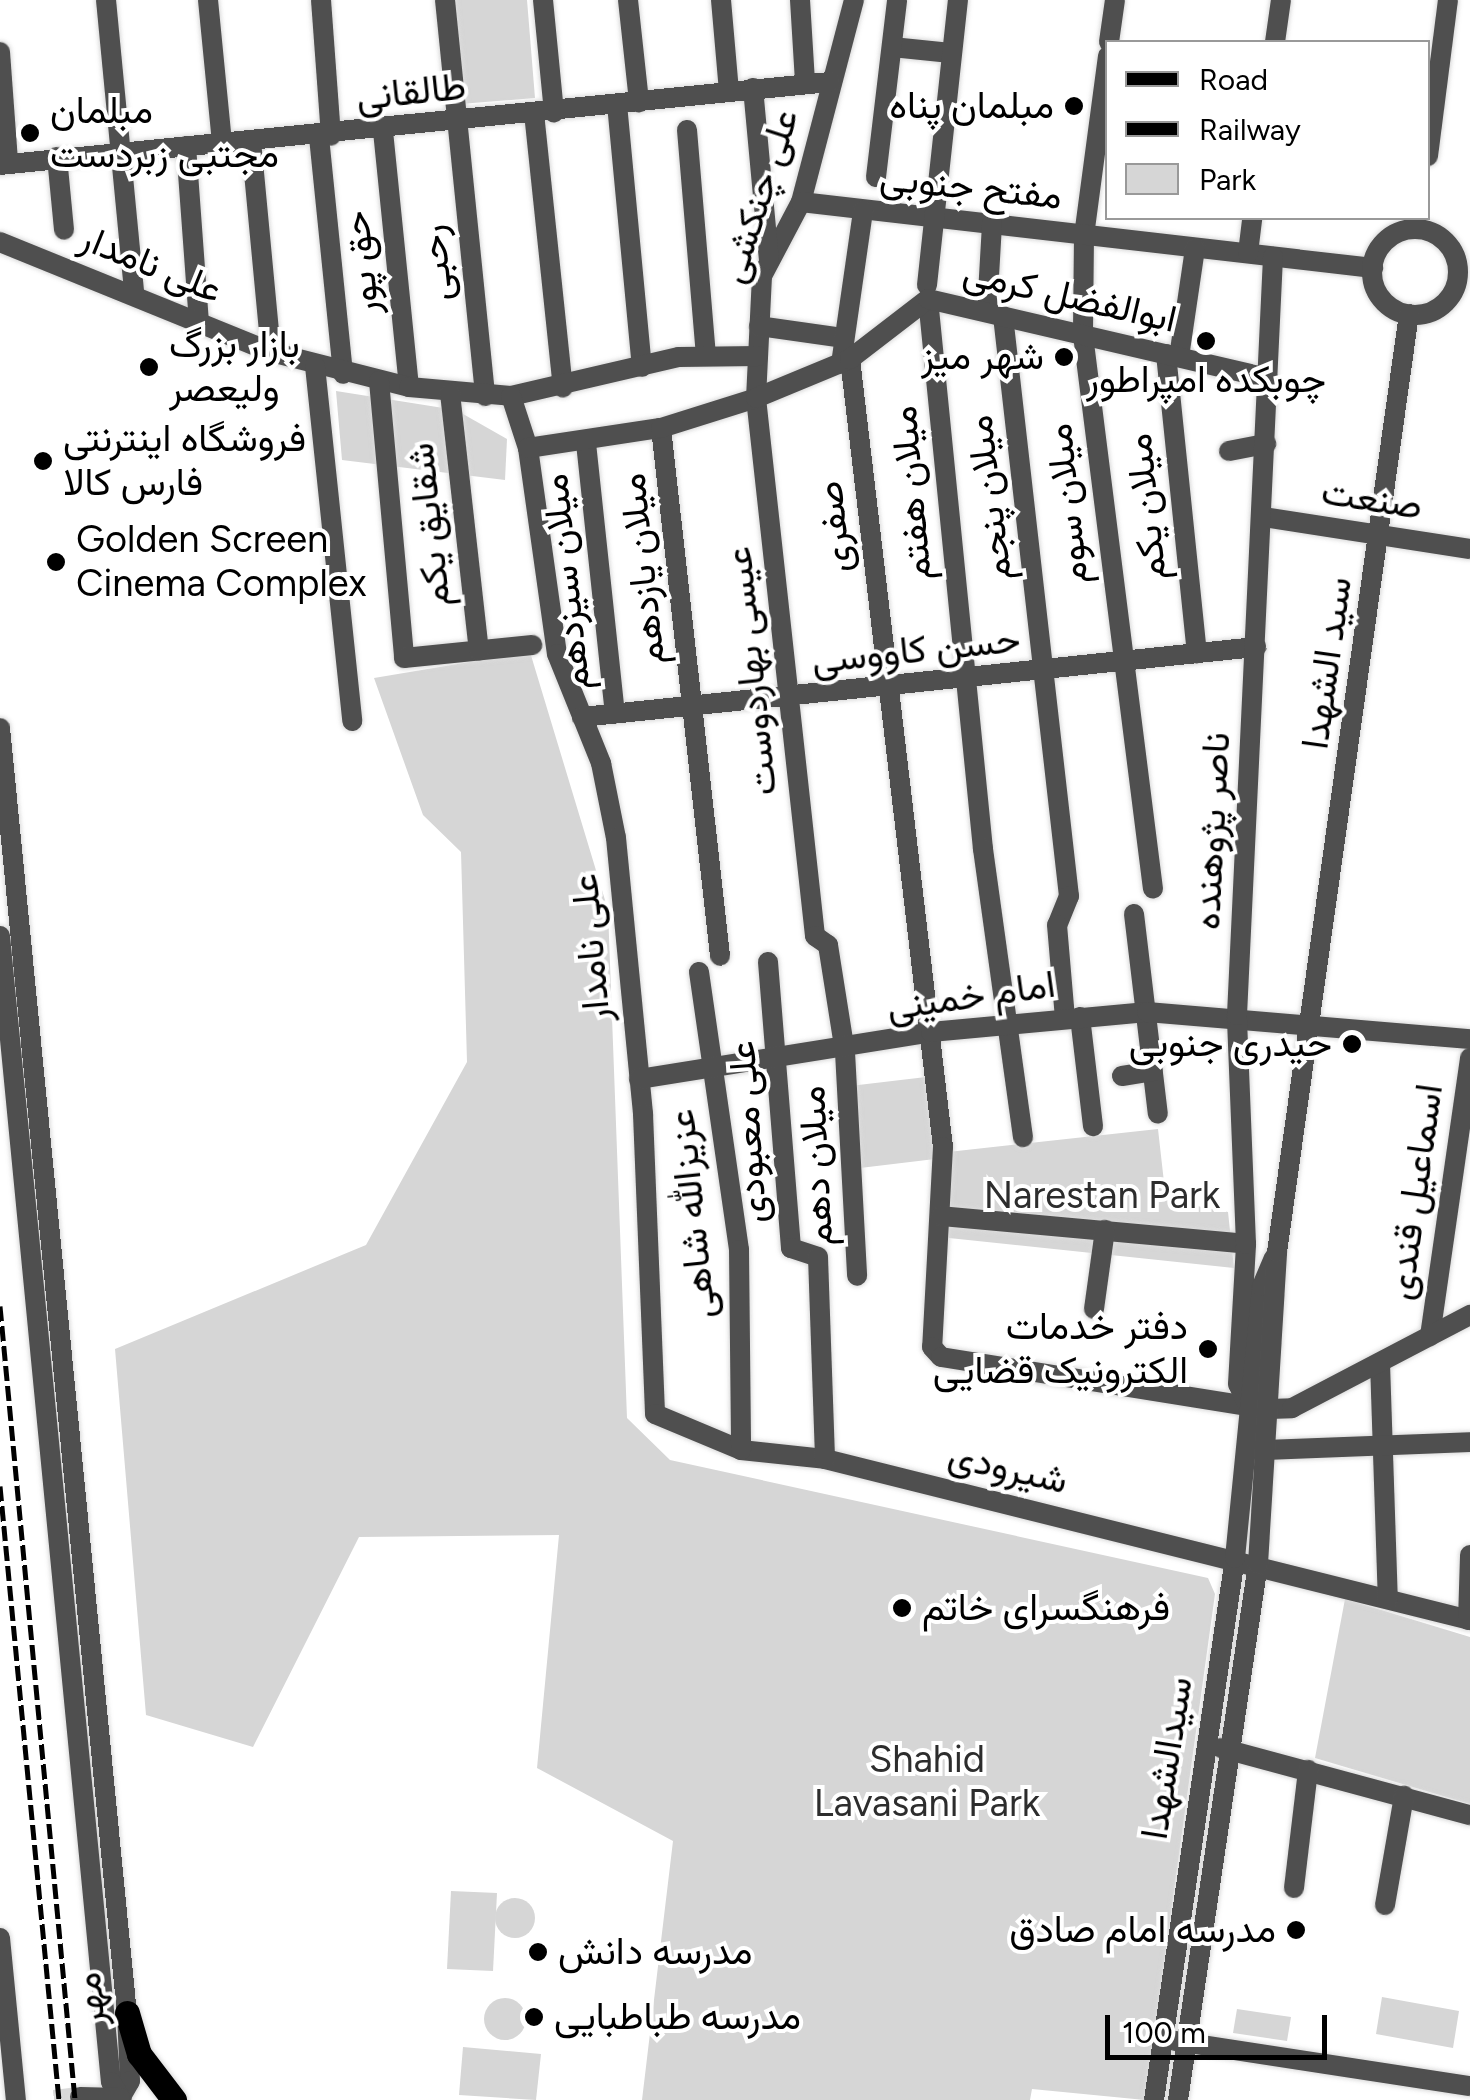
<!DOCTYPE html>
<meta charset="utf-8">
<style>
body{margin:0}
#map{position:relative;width:1470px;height:2100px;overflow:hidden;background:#fff;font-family:Figtree,Vazirmatn,sans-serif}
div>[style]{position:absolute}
.green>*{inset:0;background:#d6d6d6}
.round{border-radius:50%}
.minor-tunnel>*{height:20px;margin-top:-10px;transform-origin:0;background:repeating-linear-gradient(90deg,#d9d9d9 0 20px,transparent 0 30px)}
.roads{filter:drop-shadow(0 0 2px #dbdbdb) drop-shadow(0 0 2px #dbdbdb)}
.minor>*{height:20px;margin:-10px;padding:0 10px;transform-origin:10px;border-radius:10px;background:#4f4f4f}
.minor>.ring{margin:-10px;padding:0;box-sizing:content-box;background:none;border:20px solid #4f4f4f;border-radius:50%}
.major>*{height:25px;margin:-12.5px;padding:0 12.5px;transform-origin:12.5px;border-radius:12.5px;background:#000}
.rail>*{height:5px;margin-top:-2.5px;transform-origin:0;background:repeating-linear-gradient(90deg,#000 0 15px,transparent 0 20px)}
.dots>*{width:28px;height:28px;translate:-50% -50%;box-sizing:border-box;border:5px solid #fff;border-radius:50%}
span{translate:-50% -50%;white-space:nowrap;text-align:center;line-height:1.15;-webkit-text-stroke:8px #fff;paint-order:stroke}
.street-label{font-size:38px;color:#000}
.poi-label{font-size:38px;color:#000}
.right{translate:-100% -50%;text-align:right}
.left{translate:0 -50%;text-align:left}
.park-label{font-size:38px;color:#2d2d2d}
.legend{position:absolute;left:1105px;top:40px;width:325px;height:180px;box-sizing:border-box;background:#fff;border:2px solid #999;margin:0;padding:12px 18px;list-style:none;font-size:30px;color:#000}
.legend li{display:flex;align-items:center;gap:20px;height:50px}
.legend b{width:50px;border:2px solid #999}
.scale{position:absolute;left:1105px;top:2015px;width:222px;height:45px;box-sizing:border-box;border:5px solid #000;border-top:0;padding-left:12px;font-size:30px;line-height:35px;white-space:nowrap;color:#000;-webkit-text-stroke:8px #fff;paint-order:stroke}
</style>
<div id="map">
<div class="green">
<div style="clip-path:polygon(452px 0,527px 0,535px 98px,460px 104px)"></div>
<div style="clip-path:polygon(336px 391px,456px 410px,507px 439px,505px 480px,342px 460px)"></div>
<div style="clip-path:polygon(530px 652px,608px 910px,627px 1418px,670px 1460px,1208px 1578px,1215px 1594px,1145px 2100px,1032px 2089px,1030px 2100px,642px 2100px,673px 1841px,537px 1768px,559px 1535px,359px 1537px,253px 1747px,146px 1715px,115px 1349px,366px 1245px,467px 1062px,461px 852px,423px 815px,374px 678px)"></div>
<div style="clip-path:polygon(926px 1077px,935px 1159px,860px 1168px,850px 1086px)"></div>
<div style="clip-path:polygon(1158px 1129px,1166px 1200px,1228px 1212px,1234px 1268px,949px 1238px,948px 1152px)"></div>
<div style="clip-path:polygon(1345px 1599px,1470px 1637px,1470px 1804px,1315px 1758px)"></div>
<div style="clip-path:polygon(451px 1891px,497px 1893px,493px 1971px,447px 1969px)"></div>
<div class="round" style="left:495px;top:1898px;width:40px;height:40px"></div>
<div style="clip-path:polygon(1382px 1997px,1459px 2011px,1453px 2048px,1376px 2034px)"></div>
<div class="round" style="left:484px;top:1998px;width:42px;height:42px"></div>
<div style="clip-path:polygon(1237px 2009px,1291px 2017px,1287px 2041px,1233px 2033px)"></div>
<div style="clip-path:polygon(463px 2047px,541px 2054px,536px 2100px,459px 2095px)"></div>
</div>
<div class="minor-tunnel">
<div style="left:54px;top:2100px;width:26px;rotate:-7deg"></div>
</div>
<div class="roads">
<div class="minor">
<div style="left:106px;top:0;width:293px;rotate:84.5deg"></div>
<div style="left:208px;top:0;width:144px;rotate:84.4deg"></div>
<div style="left:321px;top:0;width:136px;rotate:85.8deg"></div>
<div style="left:445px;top:0;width:398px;rotate:84.2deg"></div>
<div style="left:543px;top:0;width:113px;rotate:84.4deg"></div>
<div style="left:628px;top:0;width:103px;rotate:83.8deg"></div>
<div style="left:721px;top:0;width:91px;rotate:85deg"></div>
<div style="left:800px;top:0;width:82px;rotate:86.5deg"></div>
<div style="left:854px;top:0;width:209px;rotate:104.7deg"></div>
<div style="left:801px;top:202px;width:84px;rotate:117.8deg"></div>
<div style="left:762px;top:276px;width:122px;rotate:92.8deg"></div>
<div style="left:756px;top:398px;width:541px;rotate:83.74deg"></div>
<div style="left:815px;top:936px;width:16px;rotate:35deg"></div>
<div style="left:828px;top:945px;width:108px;rotate:81deg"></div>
<div style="left:845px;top:1052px;width:224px;rotate:86.9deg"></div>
<div style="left:1109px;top:42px;width:42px;rotate:-81.9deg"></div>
<div style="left:1275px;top:42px;width:42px;rotate:-81.9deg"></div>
<div style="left:892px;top:47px;width:59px;rotate:5.8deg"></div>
<div style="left:0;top:52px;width:108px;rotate:85.8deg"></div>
<div style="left:1108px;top:56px;width:181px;rotate:97.6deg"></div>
<div style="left:1084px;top:235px;width:100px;rotate:90.6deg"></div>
<div style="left:1083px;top:335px;width:558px;rotate:82.8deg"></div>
<div style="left:753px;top:88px;width:172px;rotate:84.7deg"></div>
<div style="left:617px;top:104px;width:264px;rotate:84.6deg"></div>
<div style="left:534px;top:113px;width:276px;rotate:84deg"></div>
<div style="left:687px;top:130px;width:225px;rotate:85.2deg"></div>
<div style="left:383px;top:131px;width:257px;rotate:84.2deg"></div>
<div style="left:319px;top:137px;width:238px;rotate:84.2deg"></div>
<div style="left:251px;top:141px;width:212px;rotate:84.6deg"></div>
<div style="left:186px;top:146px;width:175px;rotate:85.8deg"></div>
<div style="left:1428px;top:156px;width:157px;rotate:-82.7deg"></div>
<div style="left:57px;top:157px;width:73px;rotate:84.5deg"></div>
<div style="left:0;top:165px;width:834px;rotate:-5.71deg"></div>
<div style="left:876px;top:177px;width:178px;rotate:-83.2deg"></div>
<div style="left:801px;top:202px;width:576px;rotate:6.58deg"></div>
<div class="ring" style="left:1372px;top:229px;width:66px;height:66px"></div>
<div style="left:0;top:242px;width:292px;rotate:22.1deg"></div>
<div style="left:271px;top:352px;width:142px;rotate:14.2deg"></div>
<div style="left:409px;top:387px;width:102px;rotate:5deg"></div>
<div style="left:511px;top:396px;width:172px;rotate:-13.1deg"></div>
<div style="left:679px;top:357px;width:79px;rotate:-0.7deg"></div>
<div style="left:1248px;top:253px;width:35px;rotate:-83deg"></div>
<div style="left:927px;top:285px;width:287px;rotate:-83.8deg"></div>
<div style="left:928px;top:299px;width:553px;rotate:84.29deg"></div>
<div style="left:983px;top:849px;width:291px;rotate:82.1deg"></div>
<div style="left:987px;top:311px;width:87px;rotate:-86.7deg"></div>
<div style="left:1003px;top:316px;width:584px;rotate:83.51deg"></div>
<div style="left:1069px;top:896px;width:31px;rotate:112deg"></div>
<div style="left:1057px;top:925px;width:93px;rotate:85.1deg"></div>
<div style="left:759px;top:326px;width:85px;rotate:8.1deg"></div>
<div style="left:1166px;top:354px;width:301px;rotate:84.1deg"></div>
<div style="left:1179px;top:357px;width:110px;rotate:-81.6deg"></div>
<div style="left:850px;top:359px;width:793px;rotate:83.27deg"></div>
<div style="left:943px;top:1147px;width:200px;rotate:93.1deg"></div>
<div style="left:932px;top:1347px;width:13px;rotate:48deg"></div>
<div style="left:941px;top:1357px;width:311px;rotate:9.1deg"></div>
<div style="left:841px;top:364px;width:155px;rotate:-81.8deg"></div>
<div style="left:315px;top:366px;width:357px;rotate:84deg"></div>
<div style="left:379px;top:381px;width:278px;rotate:84.8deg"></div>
<div style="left:404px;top:658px;width:129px;rotate:-5.8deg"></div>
<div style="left:450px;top:393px;width:259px;rotate:83.6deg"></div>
<div style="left:511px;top:396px;width:55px;rotate:71.9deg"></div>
<div style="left:528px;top:448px;width:208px;rotate:82deg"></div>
<div style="left:557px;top:654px;width:118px;rotate:68deg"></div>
<div style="left:601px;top:763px;width:76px;rotate:78.7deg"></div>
<div style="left:616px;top:838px;width:277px;rotate:84.4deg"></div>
<div style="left:643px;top:1114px;width:300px;rotate:87.7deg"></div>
<div style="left:655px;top:1414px;width:93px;rotate:22.7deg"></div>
<div style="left:741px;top:1450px;width:84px;rotate:6.1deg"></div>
<div style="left:825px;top:1459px;width:665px;rotate:14.02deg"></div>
<div style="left:661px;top:428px;width:531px;rotate:83.62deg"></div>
<div style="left:586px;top:443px;width:272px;rotate:83.9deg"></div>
<div style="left:528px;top:448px;width:134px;rotate:-8.6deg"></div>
<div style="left:661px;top:428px;width:100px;rotate:-17.5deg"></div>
<div style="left:756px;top:398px;width:102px;rotate:-22.5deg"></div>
<div style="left:850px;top:359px;width:98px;rotate:-37.6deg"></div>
<div style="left:928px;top:299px;width:349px;rotate:13.1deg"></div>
<div style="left:1229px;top:451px;width:38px;rotate:-11deg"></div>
<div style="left:1263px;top:517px;width:209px;rotate:8.8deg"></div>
<div style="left:582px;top:717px;width:678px;rotate:-5.93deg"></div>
<div style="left:0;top:728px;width:1291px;rotate:84.36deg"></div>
<div style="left:127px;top:2013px;width:68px;rotate:87.5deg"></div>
<div style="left:130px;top:2081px;width:20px;rotate:120deg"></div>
<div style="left:1134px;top:914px;width:201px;rotate:83.2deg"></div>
<div style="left:0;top:936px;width:1151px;rotate:84.47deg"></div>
<div style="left:111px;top:2082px;width:21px;rotate:59deg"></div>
<div style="left:768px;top:962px;width:287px;rotate:85.4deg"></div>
<div style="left:791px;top:1248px;width:28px;rotate:18deg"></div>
<div style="left:818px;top:1257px;width:202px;rotate:88deg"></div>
<div style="left:699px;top:972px;width:281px;rotate:81.8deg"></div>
<div style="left:739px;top:1250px;width:200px;rotate:89.4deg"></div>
<div style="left:1080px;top:1017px;width:110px;rotate:83.2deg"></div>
<div style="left:1122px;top:1076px;width:31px;rotate:-9deg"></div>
<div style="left:639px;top:1079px;width:296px;rotate:-9.1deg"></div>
<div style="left:931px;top:1032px;width:217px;rotate:-5.3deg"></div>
<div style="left:1147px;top:1012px;width:324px;rotate:4.8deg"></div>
<div style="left:941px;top:1216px;width:306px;rotate:5.2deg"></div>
<div style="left:1094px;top:1309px;width:80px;rotate:-82.1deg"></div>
<div style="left:1430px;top:1336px;width:281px;rotate:-81.8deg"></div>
<div style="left:1380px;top:1363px;width:236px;rotate:88.1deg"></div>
<div style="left:1248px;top:1406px;width:24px;rotate:-114deg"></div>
<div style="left:1238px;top:1384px;width:140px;rotate:-86.7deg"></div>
<div style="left:1246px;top:1244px;width:229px;rotate:-92.3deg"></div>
<div style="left:1237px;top:1015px;width:759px;rotate:-87.28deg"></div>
<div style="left:1269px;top:1409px;width:23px;rotate:-2deg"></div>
<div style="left:1292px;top:1408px;width:201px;rotate:-27.6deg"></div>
<div style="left:1265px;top:1450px;width:205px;rotate:-2.2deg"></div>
<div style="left:1468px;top:1620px;width:65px;rotate:-88.2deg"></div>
<div style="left:1221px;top:1748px;width:258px;rotate:15.1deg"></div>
<div style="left:1294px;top:1888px;width:119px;rotate:-83.2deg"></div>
<div style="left:1385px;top:1905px;width:111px;rotate:-80.1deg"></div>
<div style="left:0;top:1938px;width:163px;rotate:84.4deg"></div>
<div style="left:1175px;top:2041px;width:298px;rotate:8.7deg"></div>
<div style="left:80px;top:2097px;width:40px;rotate:1.4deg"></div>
<div style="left:1154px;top:2100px;width:548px;rotate:-81.5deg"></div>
<div style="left:1235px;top:1558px;width:273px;rotate:-84.3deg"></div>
<div style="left:1262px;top:1286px;width:30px;rotate:-67deg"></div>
<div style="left:1178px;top:2100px;width:542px;rotate:-81.51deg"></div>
<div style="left:1258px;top:1564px;width:313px;rotate:-86.5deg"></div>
<div style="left:1277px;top:1252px;width:947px;rotate:-81.99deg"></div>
</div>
<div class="major">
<div style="left:127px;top:2013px;width:43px;rotate:73.7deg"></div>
<div style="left:139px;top:2054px;width:58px;rotate:52.7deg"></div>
</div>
</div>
<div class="rail">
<div style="left:0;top:1306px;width:798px;rotate:84.6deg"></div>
<div style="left:0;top:1486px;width:617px;rotate:84.51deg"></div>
</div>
<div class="dots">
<div style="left:1074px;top:106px;background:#000"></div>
<div style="left:30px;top:133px;background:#000"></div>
<div style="left:1206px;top:341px;background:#000"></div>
<div style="left:1064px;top:357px;background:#000"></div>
<div style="left:149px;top:367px;background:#000"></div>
<div style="left:43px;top:461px;background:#000"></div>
<div style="left:56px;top:562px;background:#000"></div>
<div style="left:1352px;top:1044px;background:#000"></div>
<div style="left:1208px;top:1349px;background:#000"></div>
<div style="left:902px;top:1608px;background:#000"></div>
<div style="left:1296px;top:1930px;background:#000"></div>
<div style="left:538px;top:1952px;background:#000"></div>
<div style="left:534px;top:2017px;background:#000"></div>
</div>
<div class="street-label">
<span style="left:411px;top:92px;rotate:-6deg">طالقانی</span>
<span style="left:971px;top:187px;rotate:6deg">مفتح جنوبی</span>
<span style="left:759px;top:196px;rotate:-72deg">علی چنکشی</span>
<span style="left:361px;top:263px;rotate:-96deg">حق پور</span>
<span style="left:436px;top:263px;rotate:-96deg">رحبی</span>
<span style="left:151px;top:264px;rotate:22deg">علی نامدار</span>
<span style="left:1070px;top:296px;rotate:13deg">ابوالفضل کرمی</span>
<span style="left:911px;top:493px;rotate:-95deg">میلان هفتم</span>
<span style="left:989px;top:498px;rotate:-97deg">میلان پنجم</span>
<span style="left:1372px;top:499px;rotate:9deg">صنعت</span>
<span style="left:1067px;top:504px;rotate:-96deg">میلان سوم</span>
<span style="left:1146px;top:507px;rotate:-96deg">میلان یکم</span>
<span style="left:429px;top:525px;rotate:-96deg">شقایق یکم</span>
<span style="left:834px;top:527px;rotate:-96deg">صفری</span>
<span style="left:642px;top:569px;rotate:-96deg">میلان یازدهم</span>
<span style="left:566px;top:582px;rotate:-96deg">میلان سیزدهم</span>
<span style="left:916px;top:650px;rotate:-6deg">حسن کاووسی</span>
<span style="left:1327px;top:663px;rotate:-82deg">سید الشهدا</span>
<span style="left:751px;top:671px;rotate:-96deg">عیسی بهاردوست</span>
<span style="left:1212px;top:831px;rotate:-87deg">ناصر پژوهنده</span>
<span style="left:591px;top:948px;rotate:-95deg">علی نامدار</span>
<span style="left:971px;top:996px;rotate:-8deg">امام خمینی</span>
<span style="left:748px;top:1132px;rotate:-94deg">علی معبودی</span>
<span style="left:816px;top:1166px;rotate:-93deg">میلان دهم</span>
<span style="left:1415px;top:1192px;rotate:-82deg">اسماعیل قندی</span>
<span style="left:692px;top:1214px;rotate:-96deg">عزیزالله شاهی</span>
<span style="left:1008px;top:1468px;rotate:13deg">شیرودی</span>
<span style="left:1167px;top:1758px;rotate:-81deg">سیدالشهدا</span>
<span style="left:90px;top:1999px;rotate:-95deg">مهر</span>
</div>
<div class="poi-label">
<span class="right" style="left:1054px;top:106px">مبلمان پناه</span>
<span class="left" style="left:50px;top:133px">مبلمان<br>مجتبی زبردست</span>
<span class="left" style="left:169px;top:367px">بازار بزرگ<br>ولیعصر</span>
<span class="right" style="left:1044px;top:357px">شهر میز</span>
<span style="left:1206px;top:380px">چوبکده امپراطور</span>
<span class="left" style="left:63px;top:461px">فروشگاه اینترنتی<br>فارس کالا</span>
<span class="left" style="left:76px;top:562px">Golden Screen<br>Cinema Complex</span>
<span class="right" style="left:1332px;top:1044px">حیدری جنوبی</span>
<span class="right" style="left:1188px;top:1349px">دفتر خدمات<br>الکترونیک قضایی</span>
<span class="left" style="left:922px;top:1608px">فرهنگسرای خاتم</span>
<span class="right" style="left:1276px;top:1930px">مدرسه امام صادق</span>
<span class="left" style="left:558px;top:1952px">مدرسه دانش</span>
<span class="left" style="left:554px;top:2017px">مدرسه طباطبایی</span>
</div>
<div class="park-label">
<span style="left:1102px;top:1196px">Narestan Park</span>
<span style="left:927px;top:1782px">Shahid<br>Lavasani Park</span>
</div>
<ul class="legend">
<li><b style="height:12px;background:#000"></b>Road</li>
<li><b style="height:12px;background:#000"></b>Railway</li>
<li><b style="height:28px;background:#d6d6d6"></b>Park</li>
</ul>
<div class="scale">100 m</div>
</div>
